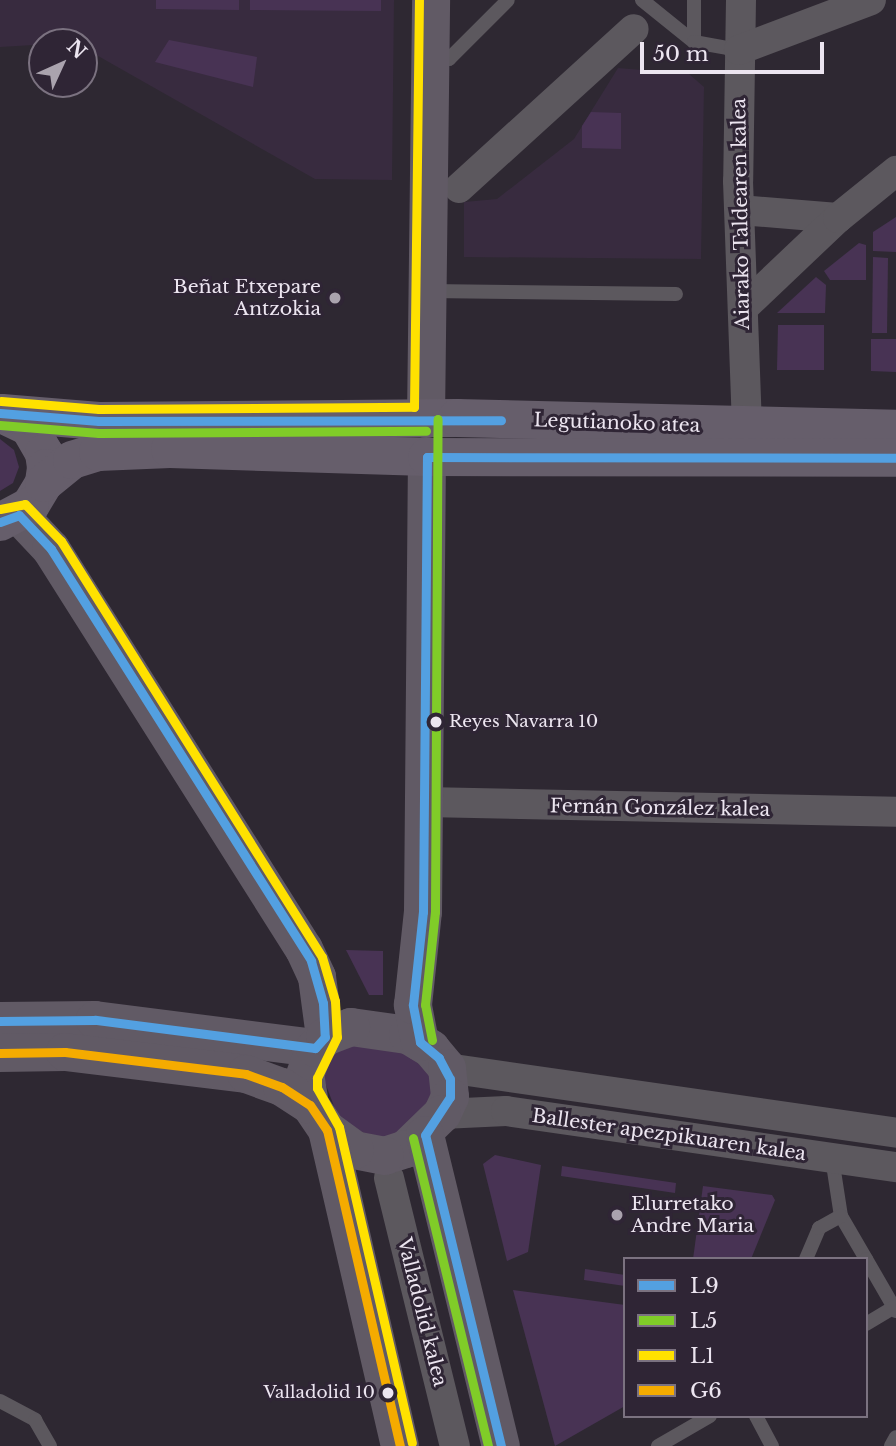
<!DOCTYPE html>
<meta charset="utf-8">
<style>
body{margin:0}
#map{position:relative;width:896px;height:1446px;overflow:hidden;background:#2e2832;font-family:"Libre Baskerville",serif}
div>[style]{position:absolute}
.built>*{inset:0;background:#382b3f}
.green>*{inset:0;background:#483354}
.lane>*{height:14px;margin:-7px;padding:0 7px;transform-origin:7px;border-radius:7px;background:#5c585e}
.street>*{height:30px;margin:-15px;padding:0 15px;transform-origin:15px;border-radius:15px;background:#5c585e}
.secondary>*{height:38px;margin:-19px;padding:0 19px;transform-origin:19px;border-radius:19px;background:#615a65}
.primary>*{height:38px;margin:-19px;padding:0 19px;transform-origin:19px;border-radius:19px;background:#665e6b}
.bus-1>*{height:9px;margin:-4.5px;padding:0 4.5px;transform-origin:4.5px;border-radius:4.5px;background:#53a0e1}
.bus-2>*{height:9px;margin:-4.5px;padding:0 4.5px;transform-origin:4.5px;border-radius:4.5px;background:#80cc28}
.bus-3>*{height:9px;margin:-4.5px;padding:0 4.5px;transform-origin:4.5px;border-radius:4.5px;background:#ffe100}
.bus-4>*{height:9px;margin:-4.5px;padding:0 4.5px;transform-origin:4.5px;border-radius:4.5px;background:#f5ab00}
.dots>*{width:19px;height:19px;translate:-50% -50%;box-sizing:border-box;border:4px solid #2f2535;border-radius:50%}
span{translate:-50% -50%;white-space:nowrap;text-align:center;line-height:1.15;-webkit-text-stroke:6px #2f2535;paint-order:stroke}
.bus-label{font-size:17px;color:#ece5f0}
.left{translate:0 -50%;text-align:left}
.right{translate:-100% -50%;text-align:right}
.street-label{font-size:19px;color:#ece5f0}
.poi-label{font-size:19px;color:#ece5f0}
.legend{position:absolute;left:623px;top:1257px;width:245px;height:161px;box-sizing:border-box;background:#2f2535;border:2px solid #7b7280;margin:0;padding:9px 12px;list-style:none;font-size:21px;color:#ece5f0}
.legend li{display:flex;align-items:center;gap:14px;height:35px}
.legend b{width:35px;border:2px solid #7b7280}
.north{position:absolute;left:28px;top:28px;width:70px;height:70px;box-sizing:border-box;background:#2f2535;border:2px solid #7b7280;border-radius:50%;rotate:45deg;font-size:19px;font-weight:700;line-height:28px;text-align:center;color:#ece5f0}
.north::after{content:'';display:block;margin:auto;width:24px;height:32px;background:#aaa3ae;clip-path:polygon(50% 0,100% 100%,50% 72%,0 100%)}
.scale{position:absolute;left:640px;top:42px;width:184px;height:32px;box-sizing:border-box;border:4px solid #ece5f0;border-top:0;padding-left:9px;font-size:21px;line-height:24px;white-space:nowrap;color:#ece5f0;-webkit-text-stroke:5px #2f2535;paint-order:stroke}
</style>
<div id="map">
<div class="built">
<div style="clip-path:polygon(0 0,394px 0,392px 180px,315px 179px,84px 48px,84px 42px,0 47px)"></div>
<div style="clip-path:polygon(618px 68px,689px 74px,704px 87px,701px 259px,464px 257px,464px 202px,497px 199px,574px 139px)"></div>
</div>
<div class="green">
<div style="clip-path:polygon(156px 0,239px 0,239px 10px,156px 9px)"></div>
<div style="clip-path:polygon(250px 0,381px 0,381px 11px,250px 10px)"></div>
<div style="clip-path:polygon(169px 40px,257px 57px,253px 87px,155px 62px)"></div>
<div style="clip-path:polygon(591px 112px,621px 113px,621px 149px,582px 148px,582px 126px)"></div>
<div style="clip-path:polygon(896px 217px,896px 252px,873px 251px,873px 232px)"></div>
<div style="clip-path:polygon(859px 243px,866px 245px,866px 280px,830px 280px,824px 271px)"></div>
<div style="clip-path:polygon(873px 257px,888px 258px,887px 333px,872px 333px)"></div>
<div style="clip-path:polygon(816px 277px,826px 285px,825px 313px,777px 313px)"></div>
<div style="clip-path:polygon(778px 325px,824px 325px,824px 370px,777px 370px)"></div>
<div style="clip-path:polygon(871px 339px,896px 339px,896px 372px,871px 371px)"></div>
<div style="clip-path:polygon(0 439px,14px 450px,19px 467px,13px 483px,0 491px)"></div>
<div style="clip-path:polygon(346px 950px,383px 951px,383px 995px,369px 995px)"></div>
<div style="clip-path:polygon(349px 1045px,400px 1047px,436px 1079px,427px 1109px,398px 1136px,375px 1138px,346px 1125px,335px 1109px,323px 1077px,329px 1056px)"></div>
<div style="clip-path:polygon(495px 1155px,541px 1165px,528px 1252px,507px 1261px,483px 1164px)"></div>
<div style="clip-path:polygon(562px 1166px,676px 1183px,675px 1193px,561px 1176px)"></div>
<div style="clip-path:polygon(703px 1186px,772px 1195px,775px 1200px,751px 1259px,693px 1259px)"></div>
<div style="clip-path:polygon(585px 1269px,625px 1275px,625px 1286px,584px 1280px)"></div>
<div style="clip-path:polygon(513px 1290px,625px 1305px,625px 1406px,555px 1446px)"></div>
</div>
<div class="lane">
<div style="left:642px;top:0;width:67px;rotate:38.9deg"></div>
<div style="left:694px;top:42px;width:42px;rotate:-90deg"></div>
<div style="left:694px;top:42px;width:46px;rotate:10.1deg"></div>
<div style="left:431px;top:59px;width:18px"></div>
<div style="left:449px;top:59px;width:83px;rotate:-45deg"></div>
<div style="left:429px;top:291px;width:247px;rotate:0.7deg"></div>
<div style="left:832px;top:1158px;width:59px;rotate:81.2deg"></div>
<div style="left:841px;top:1216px;width:50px;rotate:59.8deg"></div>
<div style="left:806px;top:1259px;width:34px;rotate:-67deg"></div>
<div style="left:819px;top:1228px;width:25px;rotate:-29deg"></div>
<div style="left:866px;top:1259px;width:60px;rotate:60deg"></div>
<div style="left:866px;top:1324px;width:33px;rotate:-31deg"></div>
<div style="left:0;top:1401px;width:40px;rotate:28deg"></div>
<div style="left:35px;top:1420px;width:30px;rotate:60deg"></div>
<div style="left:756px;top:1416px;width:34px;rotate:62deg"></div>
<div style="left:658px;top:1446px;width:60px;rotate:-30deg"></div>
<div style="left:891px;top:1446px;width:10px;rotate:-61deg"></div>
</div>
<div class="street">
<div style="left:741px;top:0;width:181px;rotate:90.9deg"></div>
<div style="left:738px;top:181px;width:247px;rotate:87.9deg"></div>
<div style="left:739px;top:50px;width:141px;rotate:-20.7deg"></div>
<div style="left:459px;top:188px;width:236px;rotate:-42.3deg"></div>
<div style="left:740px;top:210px;width:98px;rotate:4.7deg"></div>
<div style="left:743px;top:308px;width:131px;rotate:-43.5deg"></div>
<div style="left:838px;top:218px;width:75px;rotate:-39deg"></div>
<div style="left:425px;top:802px;width:471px;rotate:1.2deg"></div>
<div style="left:447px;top:1068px;width:454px;rotate:8.2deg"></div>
<div style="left:442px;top:1114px;width:64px;rotate:-2.7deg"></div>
<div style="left:506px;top:1111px;width:394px;rotate:8.2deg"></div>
<div style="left:389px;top:1178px;width:276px;rotate:76.2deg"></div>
</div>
<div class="secondary">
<div style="left:426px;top:419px;width:419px;rotate:-89.3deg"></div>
<div style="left:19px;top:515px;width:47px;rotate:46.7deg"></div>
<div style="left:51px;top:549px;width:473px;rotate:57.7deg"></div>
<div style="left:304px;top:949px;width:31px;rotate:65deg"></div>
<div style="left:317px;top:977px;width:61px;rotate:82.4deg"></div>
<div style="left:0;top:1021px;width:95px;rotate:-0.6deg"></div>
<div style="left:95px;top:1020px;width:222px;rotate:7.3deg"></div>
<div style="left:351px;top:1027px;width:58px;rotate:8deg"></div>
<div style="left:408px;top:1035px;width:27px;rotate:31deg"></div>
<div style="left:431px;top:1049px;width:25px;rotate:50deg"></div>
<div style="left:447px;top:1068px;width:29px;rotate:84deg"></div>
<div style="left:450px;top:1097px;width:19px;rotate:115deg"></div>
<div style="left:442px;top:1114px;width:50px;rotate:135.8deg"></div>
<div style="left:406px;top:1149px;width:22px;rotate:162deg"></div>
<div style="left:385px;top:1156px;width:31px;rotate:-169deg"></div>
<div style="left:355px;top:1150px;width:34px;rotate:-144deg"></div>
<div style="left:327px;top:1130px;width:30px;rotate:-124deg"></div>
<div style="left:310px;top:1105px;width:30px;rotate:-99deg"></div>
<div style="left:305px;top:1075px;width:29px;rotate:-70deg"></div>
<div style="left:315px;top:1048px;width:15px;rotate:-48deg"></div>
<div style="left:325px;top:1037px;width:28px;rotate:-21deg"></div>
<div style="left:420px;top:1042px;width:38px;rotate:-101deg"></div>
<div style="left:413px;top:1005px;width:94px;rotate:-83.9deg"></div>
<div style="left:423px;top:912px;width:455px;rotate:-89.5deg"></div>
<div style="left:0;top:1053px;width:65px;rotate:-0.9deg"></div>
<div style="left:65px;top:1052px;width:182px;rotate:6.9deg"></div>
<div style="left:246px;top:1074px;width:38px;rotate:20deg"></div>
<div style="left:282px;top:1087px;width:33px;rotate:33deg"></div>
<div style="left:327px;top:1130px;width:324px;rotate:77deg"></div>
<div style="left:425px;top:1135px;width:320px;rotate:76.3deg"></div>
</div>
<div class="primary">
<div style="left:0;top:413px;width:32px;rotate:26deg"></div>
<div style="left:29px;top:427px;width:30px;rotate:60deg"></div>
<div style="left:44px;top:453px;width:15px;rotate:82deg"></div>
<div style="left:46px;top:468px;width:15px;rotate:98deg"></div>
<div style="left:44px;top:483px;width:27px;rotate:121deg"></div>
<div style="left:30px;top:506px;width:34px;rotate:152deg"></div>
<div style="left:2px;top:413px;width:97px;rotate:4.7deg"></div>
<div style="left:99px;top:421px;width:358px;rotate:-0.5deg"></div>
<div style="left:457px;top:418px;width:439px;rotate:1.4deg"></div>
<div style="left:44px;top:483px;width:36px;rotate:-39deg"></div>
<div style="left:72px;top:460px;width:27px;rotate:-17deg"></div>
<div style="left:98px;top:452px;width:72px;rotate:-2.4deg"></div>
<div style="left:170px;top:449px;width:257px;rotate:1.8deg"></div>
<div style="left:427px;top:457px;width:469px;rotate:0.1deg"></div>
</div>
<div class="bus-1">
<div style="left:0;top:413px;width:99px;rotate:4.6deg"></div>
<div style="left:99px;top:421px;width:402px;rotate:-0.1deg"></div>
<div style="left:0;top:522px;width:20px;rotate:-20deg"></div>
<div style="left:19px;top:515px;width:47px;rotate:46.7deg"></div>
<div style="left:51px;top:549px;width:487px;rotate:57.7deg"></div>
<div style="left:311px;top:961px;width:44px;rotate:74.1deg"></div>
<div style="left:323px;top:1003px;width:34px;rotate:87deg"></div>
<div style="left:325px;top:1037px;width:15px;rotate:132deg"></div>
<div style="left:315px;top:1048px;width:222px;rotate:-172.7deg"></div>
<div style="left:95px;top:1020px;width:95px;rotate:179.4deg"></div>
<div style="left:501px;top:1446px;width:320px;rotate:-103.7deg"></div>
<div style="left:425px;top:1135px;width:45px;rotate:-56.7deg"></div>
<div style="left:450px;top:1097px;width:18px;rotate:-90deg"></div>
<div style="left:450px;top:1079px;width:24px;rotate:-118deg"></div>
<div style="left:439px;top:1058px;width:25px;rotate:-140deg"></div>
<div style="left:420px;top:1042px;width:38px;rotate:-101deg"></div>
<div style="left:413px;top:1005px;width:94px;rotate:-83.9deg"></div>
<div style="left:423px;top:912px;width:455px;rotate:-89.5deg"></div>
<div style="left:427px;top:457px;width:469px;rotate:0.1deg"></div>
</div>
<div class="bus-2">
<div style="left:0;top:425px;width:99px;rotate:4.6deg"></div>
<div style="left:99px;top:433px;width:327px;rotate:-0.4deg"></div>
<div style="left:432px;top:1040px;width:36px;rotate:-101deg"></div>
<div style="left:425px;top:1005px;width:94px;rotate:-83.9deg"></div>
<div style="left:435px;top:912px;width:493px;rotate:-89.7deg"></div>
<div style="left:413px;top:1138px;width:317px;rotate:76.3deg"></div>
</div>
<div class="bus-3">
<div style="left:1px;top:401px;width:98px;rotate:4.7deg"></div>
<div style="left:99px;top:409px;width:315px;rotate:-0.4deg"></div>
<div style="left:414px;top:407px;width:407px;rotate:-89.3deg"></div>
<div style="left:0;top:509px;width:25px;rotate:-11deg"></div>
<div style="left:25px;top:504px;width:52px;rotate:45.8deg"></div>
<div style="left:61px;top:541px;width:491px;rotate:57.9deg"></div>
<div style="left:322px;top:957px;width:46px;rotate:73.5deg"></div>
<div style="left:335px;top:1001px;width:36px;rotate:87deg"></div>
<div style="left:337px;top:1037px;width:46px;rotate:116deg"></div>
<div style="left:317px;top:1078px;width:10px;rotate:90deg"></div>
<div style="left:317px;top:1088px;width:45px;rotate:60.6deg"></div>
<div style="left:339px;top:1127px;width:324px;rotate:77deg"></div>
</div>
<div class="bus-4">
<div style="left:0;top:1053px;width:65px;rotate:-0.9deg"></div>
<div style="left:65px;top:1052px;width:182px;rotate:6.9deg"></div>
<div style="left:246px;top:1074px;width:38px;rotate:20deg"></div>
<div style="left:282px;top:1087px;width:33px;rotate:33deg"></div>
<div style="left:310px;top:1105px;width:30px;rotate:56deg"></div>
<div style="left:327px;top:1130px;width:324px;rotate:77deg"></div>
</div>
<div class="dots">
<div style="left:335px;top:298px;background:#aaa3ae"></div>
<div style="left:436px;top:722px;background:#ece5f0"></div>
<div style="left:617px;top:1215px;background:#aaa3ae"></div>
<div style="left:388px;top:1393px;background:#ece5f0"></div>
</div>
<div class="bus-label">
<span class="left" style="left:449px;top:722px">Reyes Navarra 10</span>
<span class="right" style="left:375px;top:1393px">Valladolid 10</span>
</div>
<div class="street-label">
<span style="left:741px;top:214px;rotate:-91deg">Aiarako Taldearen kalea</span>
<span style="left:617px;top:423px;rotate:2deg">Legutianoko atea</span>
<span style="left:660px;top:808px;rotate:1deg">Fernán González kalea</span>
<span style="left:669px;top:1135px;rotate:8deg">Ballester apezpikuaren kalea</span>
<span style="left:422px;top:1312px;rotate:76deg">Valladolid kalea</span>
</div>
<div class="poi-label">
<span class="right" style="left:321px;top:298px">Beñat Etxepare<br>Antzokia</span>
<span class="left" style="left:631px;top:1215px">Elurretako<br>Andre Maria</span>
</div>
<ul class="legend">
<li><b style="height:9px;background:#53a0e1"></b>L9</li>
<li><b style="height:9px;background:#80cc28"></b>L5</li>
<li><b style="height:9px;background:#ffe100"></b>L1</li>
<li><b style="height:9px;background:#f5ab00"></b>G6</li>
</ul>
<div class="north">N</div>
<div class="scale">50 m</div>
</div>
